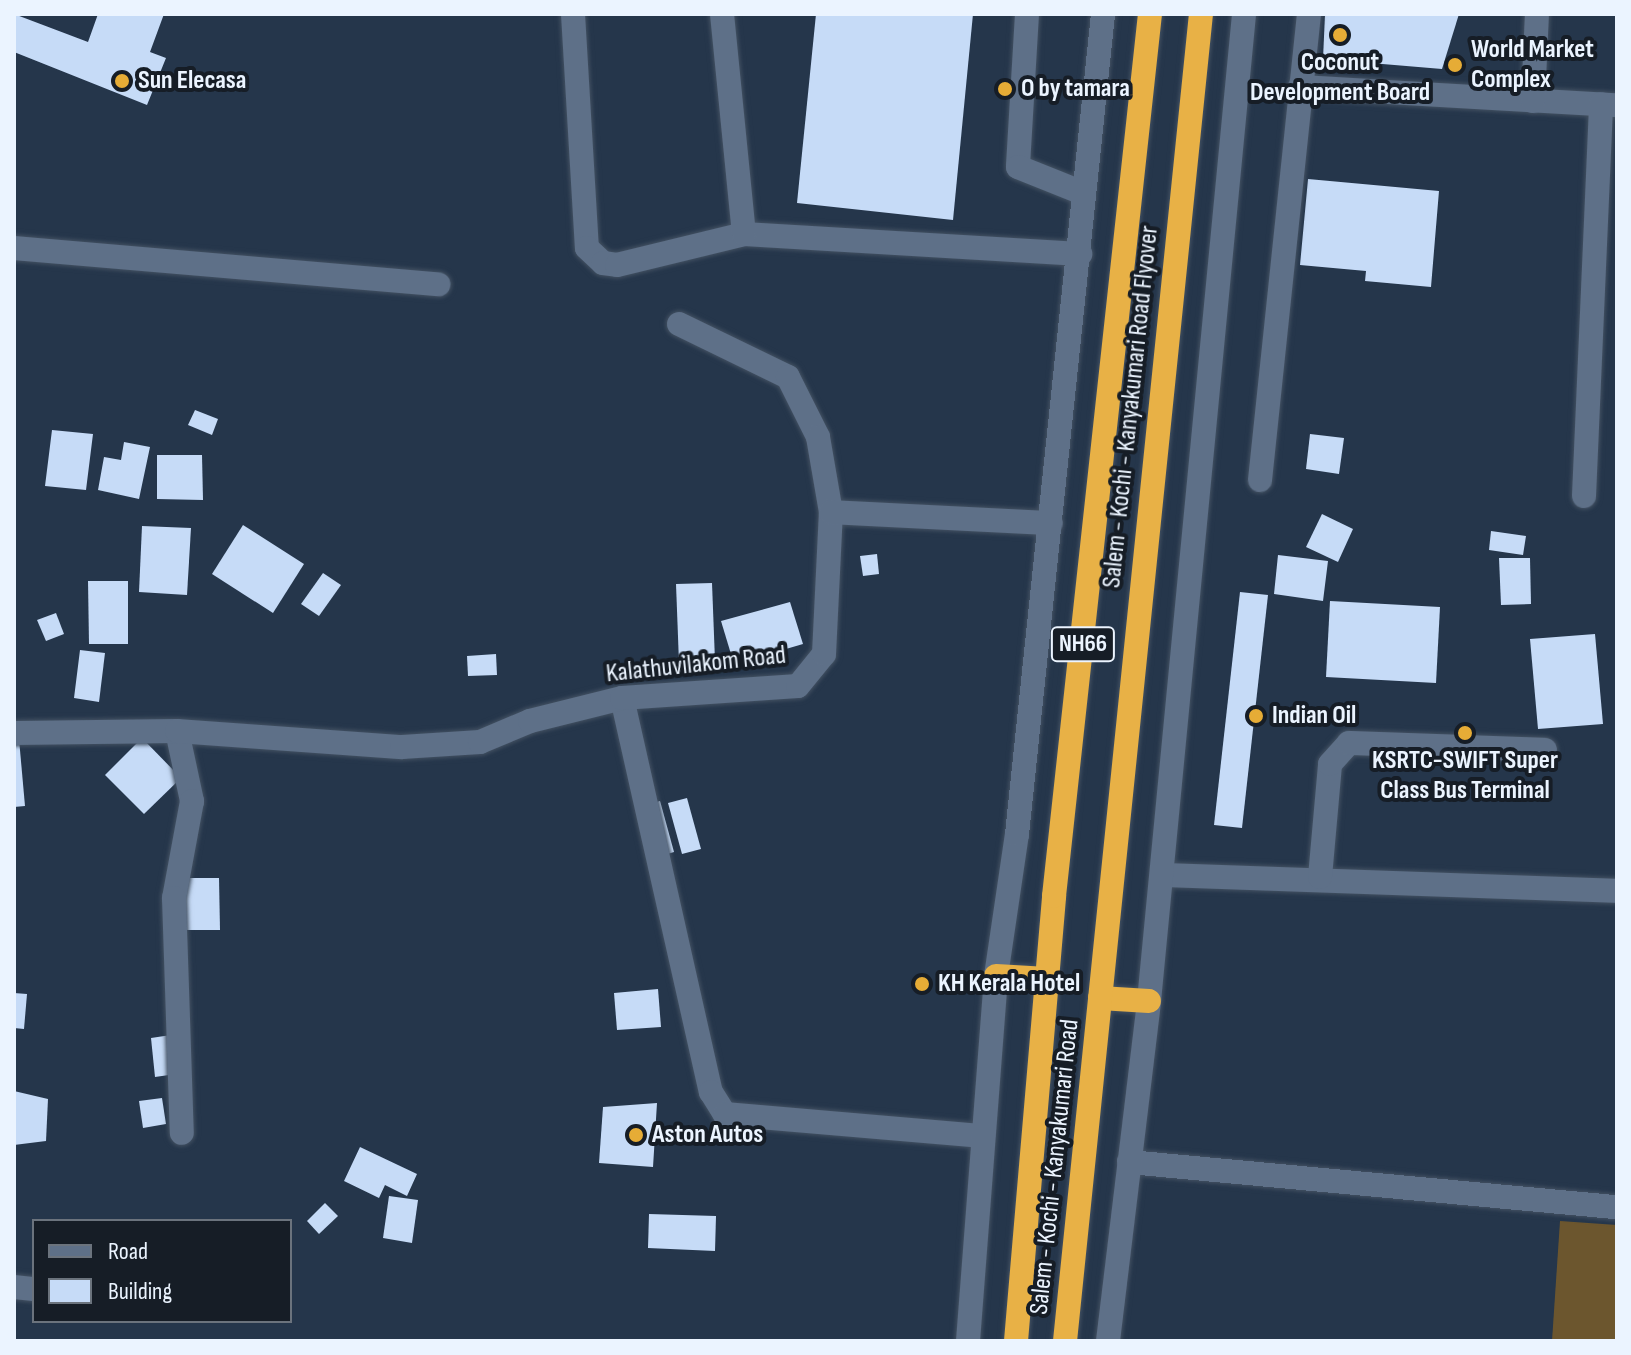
<!DOCTYPE html>
<style>
body{margin:0}
#map{position:relative;width:1631px;height:1355px;overflow:hidden;background:#25364b;font-family:"Sofia Sans Condensed",sans-serif}
div>[style]{position:absolute}
.green>*{inset:0;background:#6c562e}
.building>*{inset:0;background:#c6dbf7}
.roads{filter:drop-shadow(0 0 2px #435162) drop-shadow(0 0 2px #435162)}
.minor>*{height:24px;margin:-12px;padding:0 12px;transform-origin:12px;border-radius:12px;background:#5e7088}
.highway>*{height:24px;margin:-12px;padding:0 12px;transform-origin:12px;border-radius:12px;background:#e8b146}
.dots>*{width:22px;height:22px;translate:-50% -50%;box-sizing:border-box;border:4px solid #161d26;border-radius:50%}
span{translate:-50% -50%;white-space:nowrap;text-align:center;line-height:1.15;-webkit-text-stroke:8px #161d26;paint-order:stroke}
.shield-label span{padding:2px 6px;background:#161d26;border:2px solid;border-radius:6px;-webkit-text-stroke-width:0}
.shield-label{font-size:24px;color:#ebf4ff;font-weight:700}
.poi-label{font-size:26px;color:#ebf4ff;font-weight:700}
.left{translate:0 -50%;text-align:left}
.street-label{font-size:26px;color:#ebf4ff}
.frame{position:absolute;inset:0;border:16px solid #ebf4ff;pointer-events:none}
.legend{position:absolute;left:32px;top:1219px;width:260px;height:104px;box-sizing:border-box;background:#161d26;border:2px solid #6b737d;margin:0;padding:10px 14px;list-style:none;font-size:24px;color:#ebf4ff}
.legend li{display:flex;align-items:center;gap:16px;height:40px}
.legend b{width:40px;border:2px solid #6b737d}
</style>
<div id="map">
<div class="green">
<div style="clip-path:polygon(1560px 1221px,1617px 1225px,1617px 1341px,1552px 1341px)"></div>
</div>
<div class="building">
<div style="clip-path:polygon(14px 14px,88px 42px,98px 14px,164px 14px,150px 52px,166px 58px,147px 105px,14px 52px)"></div>
<div style="clip-path:polygon(816px 14px,973px 14px,953px 220px,797px 203px)"></div>
<div style="clip-path:polygon(1325px 14px,1459px 14px,1442px 69px,1323px 59px)"></div>
<div style="clip-path:polygon(1308px 179px,1439px 191px,1431px 287px,1365px 281px,1366px 271px,1300px 265px)"></div>
<div style="clip-path:polygon(195px 410px,218px 419px,212px 435px,188px 425px)"></div>
<div style="clip-path:polygon(52px 430px,93px 434px,86px 490px,45px 486px)"></div>
<div style="clip-path:polygon(1310px 434px,1344px 438px,1339px 474px,1306px 469px)"></div>
<div style="clip-path:polygon(124px 442px,150px 447px,139px 499px,98px 490px,104px 457px,121px 460px)"></div>
<div style="clip-path:polygon(157px 455px,202px 455px,203px 500px,157px 499px)"></div>
<div style="clip-path:polygon(1322px 514px,1353px 529px,1338px 562px,1306px 547px)"></div>
<div style="clip-path:polygon(243px 525px,304px 564px,273px 613px,212px 574px)"></div>
<div style="clip-path:polygon(142px 526px,191px 528px,187px 595px,139px 592px)"></div>
<div style="clip-path:polygon(1491px 531px,1526px 536px,1523px 555px,1489px 550px)"></div>
<div style="clip-path:polygon(877px 554px,879px 574px,863px 576px,860px 556px)"></div>
<div style="clip-path:polygon(1278px 555px,1328px 561px,1323px 601px,1274px 594px)"></div>
<div style="clip-path:polygon(1499px 558px,1530px 558px,1531px 604px,1501px 605px)"></div>
<div style="clip-path:polygon(323px 573px,341px 585px,319px 616px,301px 604px)"></div>
<div style="clip-path:polygon(88px 581px,128px 581px,128px 644px,89px 644px)"></div>
<div style="clip-path:polygon(712px 583px,715px 661px,679px 663px,676px 584px)"></div>
<div style="clip-path:polygon(1240px 592px,1268px 595px,1242px 828px,1214px 825px)"></div>
<div style="clip-path:polygon(1330px 601px,1440px 607px,1436px 683px,1326px 677px)"></div>
<div style="clip-path:polygon(790px 602px,803px 644px,734px 664px,721px 621px)"></div>
<div style="clip-path:polygon(56px 613px,64px 634px,46px 641px,37px 620px)"></div>
<div style="clip-path:polygon(1595px 634px,1603px 724px,1538px 729px,1530px 639px)"></div>
<div style="clip-path:polygon(80px 650px,105px 653px,99px 702px,74px 698px)"></div>
<div style="clip-path:polygon(496px 654px,497px 675px,468px 676px,467px 656px)"></div>
<div style="clip-path:polygon(142px 738px,181px 778px,144px 814px,105px 775px)"></div>
<div style="clip-path:polygon(14px 739px,19px 739px,25px 806px,14px 807px)"></div>
<div style="clip-path:polygon(687px 798px,701px 849px,682px 854px,668px 803px)"></div>
<div style="clip-path:polygon(660px 801px,674px 852px,655px 858px,641px 806px)"></div>
<div style="clip-path:polygon(185px 878px,219px 878px,220px 930px,186px 930px)"></div>
<div style="clip-path:polygon(658px 989px,661px 1027px,617px 1030px,614px 993px)"></div>
<div style="clip-path:polygon(14px 993px,27px 994px,24px 1029px,14px 1028px)"></div>
<div style="clip-path:polygon(171px 1035px,176px 1074px,155px 1077px,151px 1038px)"></div>
<div style="clip-path:polygon(14px 1091px,48px 1099px,46px 1141px,14px 1145px)"></div>
<div style="clip-path:polygon(162px 1098px,166px 1124px,143px 1128px,139px 1101px)"></div>
<div style="clip-path:polygon(657px 1103px,653px 1167px,599px 1163px,603px 1107px)"></div>
<div style="clip-path:polygon(360px 1147px,417px 1174px,407px 1196px,385px 1185px,379px 1198px,344px 1181px)"></div>
<div style="clip-path:polygon(389px 1196px,418px 1200px,412px 1243px,383px 1238px)"></div>
<div style="clip-path:polygon(325px 1203px,338px 1216px,319px 1234px,307px 1221px)"></div>
<div style="clip-path:polygon(649px 1214px,716px 1216px,715px 1251px,648px 1248px)"></div>
</div>
<div class="roads">
<div class="minor">
<div style="left:573px;top:14px;width:234px;rotate:86.6deg"></div>
<div style="left:587px;top:248px;width:22px;rotate:43deg"></div>
<div style="left:603px;top:263px;width:14px;rotate:8deg"></div>
<div style="left:617px;top:265px;width:131px;rotate:-13.7deg"></div>
<div style="left:744px;top:234px;width:337px;rotate:3.4deg"></div>
<div style="left:722px;top:14px;width:221px;rotate:84.3deg"></div>
<div style="left:1027px;top:14px;width:153px;rotate:93.4deg"></div>
<div style="left:1018px;top:167px;width:70px;rotate:21.8deg"></div>
<div style="left:1300px;top:87px;width:316px;rotate:3.3deg"></div>
<div style="left:1533px;top:101px;width:87px;rotate:-87.4deg"></div>
<div style="left:14px;top:248px;width:426px;rotate:4.9deg"></div>
<div style="left:679px;top:324px;width:121px;rotate:25.9deg"></div>
<div style="left:788px;top:377px;width:67px;rotate:63.4deg"></div>
<div style="left:818px;top:437px;width:76px;rotate:80.2deg"></div>
<div style="left:1260px;top:480px;width:469px;rotate:-84deg"></div>
<div style="left:1584px;top:496px;width:392px;rotate:-87.5deg"></div>
<div style="left:622px;top:698px;width:404px;rotate:77.3deg"></div>
<div style="left:711px;top:1092px;width:26px;rotate:58deg"></div>
<div style="left:725px;top:1114px;width:259px;rotate:4.9deg"></div>
<div style="left:177px;top:731px;width:72px;rotate:77.9deg"></div>
<div style="left:192px;top:801px;width:99px;rotate:100.5deg"></div>
<div style="left:174px;top:898px;width:235px;rotate:88.1deg"></div>
<div style="left:14px;top:733px;width:163px;rotate:-0.7deg"></div>
<div style="left:177px;top:731px;width:226px;rotate:4.1deg"></div>
<div style="left:402px;top:747px;width:78px;rotate:-3.7deg"></div>
<div style="left:480px;top:742px;width:54px;rotate:-22.8deg"></div>
<div style="left:530px;top:721px;width:95px;rotate:-14deg"></div>
<div style="left:622px;top:698px;width:176px;rotate:-3.9deg"></div>
<div style="left:798px;top:686px;width:41px;rotate:-50.9deg"></div>
<div style="left:824px;top:654px;width:142px;rotate:-87.2deg"></div>
<div style="left:831px;top:512px;width:220px;rotate:2.9deg"></div>
<div style="left:1162px;top:875px;width:455px;rotate:2deg"></div>
<div style="left:1320px;top:877px;width:113px;rotate:-84.9deg"></div>
<div style="left:1330px;top:764px;width:28px;rotate:-48deg"></div>
<div style="left:1349px;top:743px;width:196px;rotate:2deg"></div>
<div style="left:1129px;top:1162px;width:490px;rotate:5.3deg"></div>
<div style="left:14px;top:1287px;width:20px;rotate:6deg"></div>
<div style="left:968px;top:1341px;width:366px;rotate:-85.6deg"></div>
<div style="left:996px;top:976px;width:144px;rotate:-81.6deg"></div>
<div style="left:1017px;top:834px;width:824px;rotate:-84.01deg"></div>
<div style="left:1108px;top:1341px;width:342px;rotate:-83.1deg"></div>
<div style="left:1149px;top:1001px;width:992px;rotate:-84.5deg"></div>
</div>
<div class="highway">
<div style="left:996px;top:976px;width:51px;rotate:3.4deg"></div>
<div style="left:1100px;top:998px;width:49px;rotate:3.5deg"></div>
<div style="left:1016px;top:1341px;width:447px;rotate:-85.1deg"></div>
<div style="left:1054px;top:896px;width:887px;rotate:-83.79deg"></div>
<div style="left:1065px;top:1341px;width:1334px;rotate:-84.15deg"></div>
</div>
</div>
<div class="dots">
<div style="left:1340px;top:35px;background:#e6ac36"></div>
<div style="left:1455px;top:65px;background:#e6ac36"></div>
<div style="left:122px;top:81px;background:#e6ac36"></div>
<div style="left:1005px;top:89px;background:#e6ac36"></div>
<div style="left:1256px;top:716px;background:#e6ac36"></div>
<div style="left:1465px;top:733px;background:#e6ac36"></div>
<div style="left:922px;top:984px;background:#e6ac36"></div>
<div style="left:636px;top:1135px;background:#e6ac36"></div>
</div>
<div class="shield-label">
<span style="left:1083px;top:644px">NH66</span>
</div>
<div class="poi-label">
<span class="left" style="left:1471px;top:65px">World Market<br>Complex</span>
<span style="left:1340px;top:78px">Coconut<br>Development Board</span>
<span class="left" style="left:138px;top:81px">Sun Elecasa</span>
<span class="left" style="left:1021px;top:89px">O by tamara</span>
<span class="left" style="left:1272px;top:716px">Indian Oil</span>
<span style="left:1465px;top:776px">KSRTC-SWIFT Super<br>Class Bus Terminal</span>
<span class="left" style="left:938px;top:984px">KH Kerala Hotel</span>
<span class="left" style="left:652px;top:1135px">Aston Autos</span>
</div>
<div class="street-label">
<span style="left:1131px;top:407px;rotate:-84deg">Salem - Kochi - Kanyakumari Road Flyover</span>
<span style="left:696px;top:665px;rotate:-6deg">Kalathuvilakom Road</span>
<span style="left:1055px;top:1167px;rotate:-84deg">Salem - Kochi - Kanyakumari Road</span>
</div>
<div class="frame"></div>
<ul class="legend">
<li><b style="height:10px;background:#5e7088"></b>Road</li>
<li><b style="height:22px;background:#c6dbf7"></b>Building</li>
</ul>
</div>
